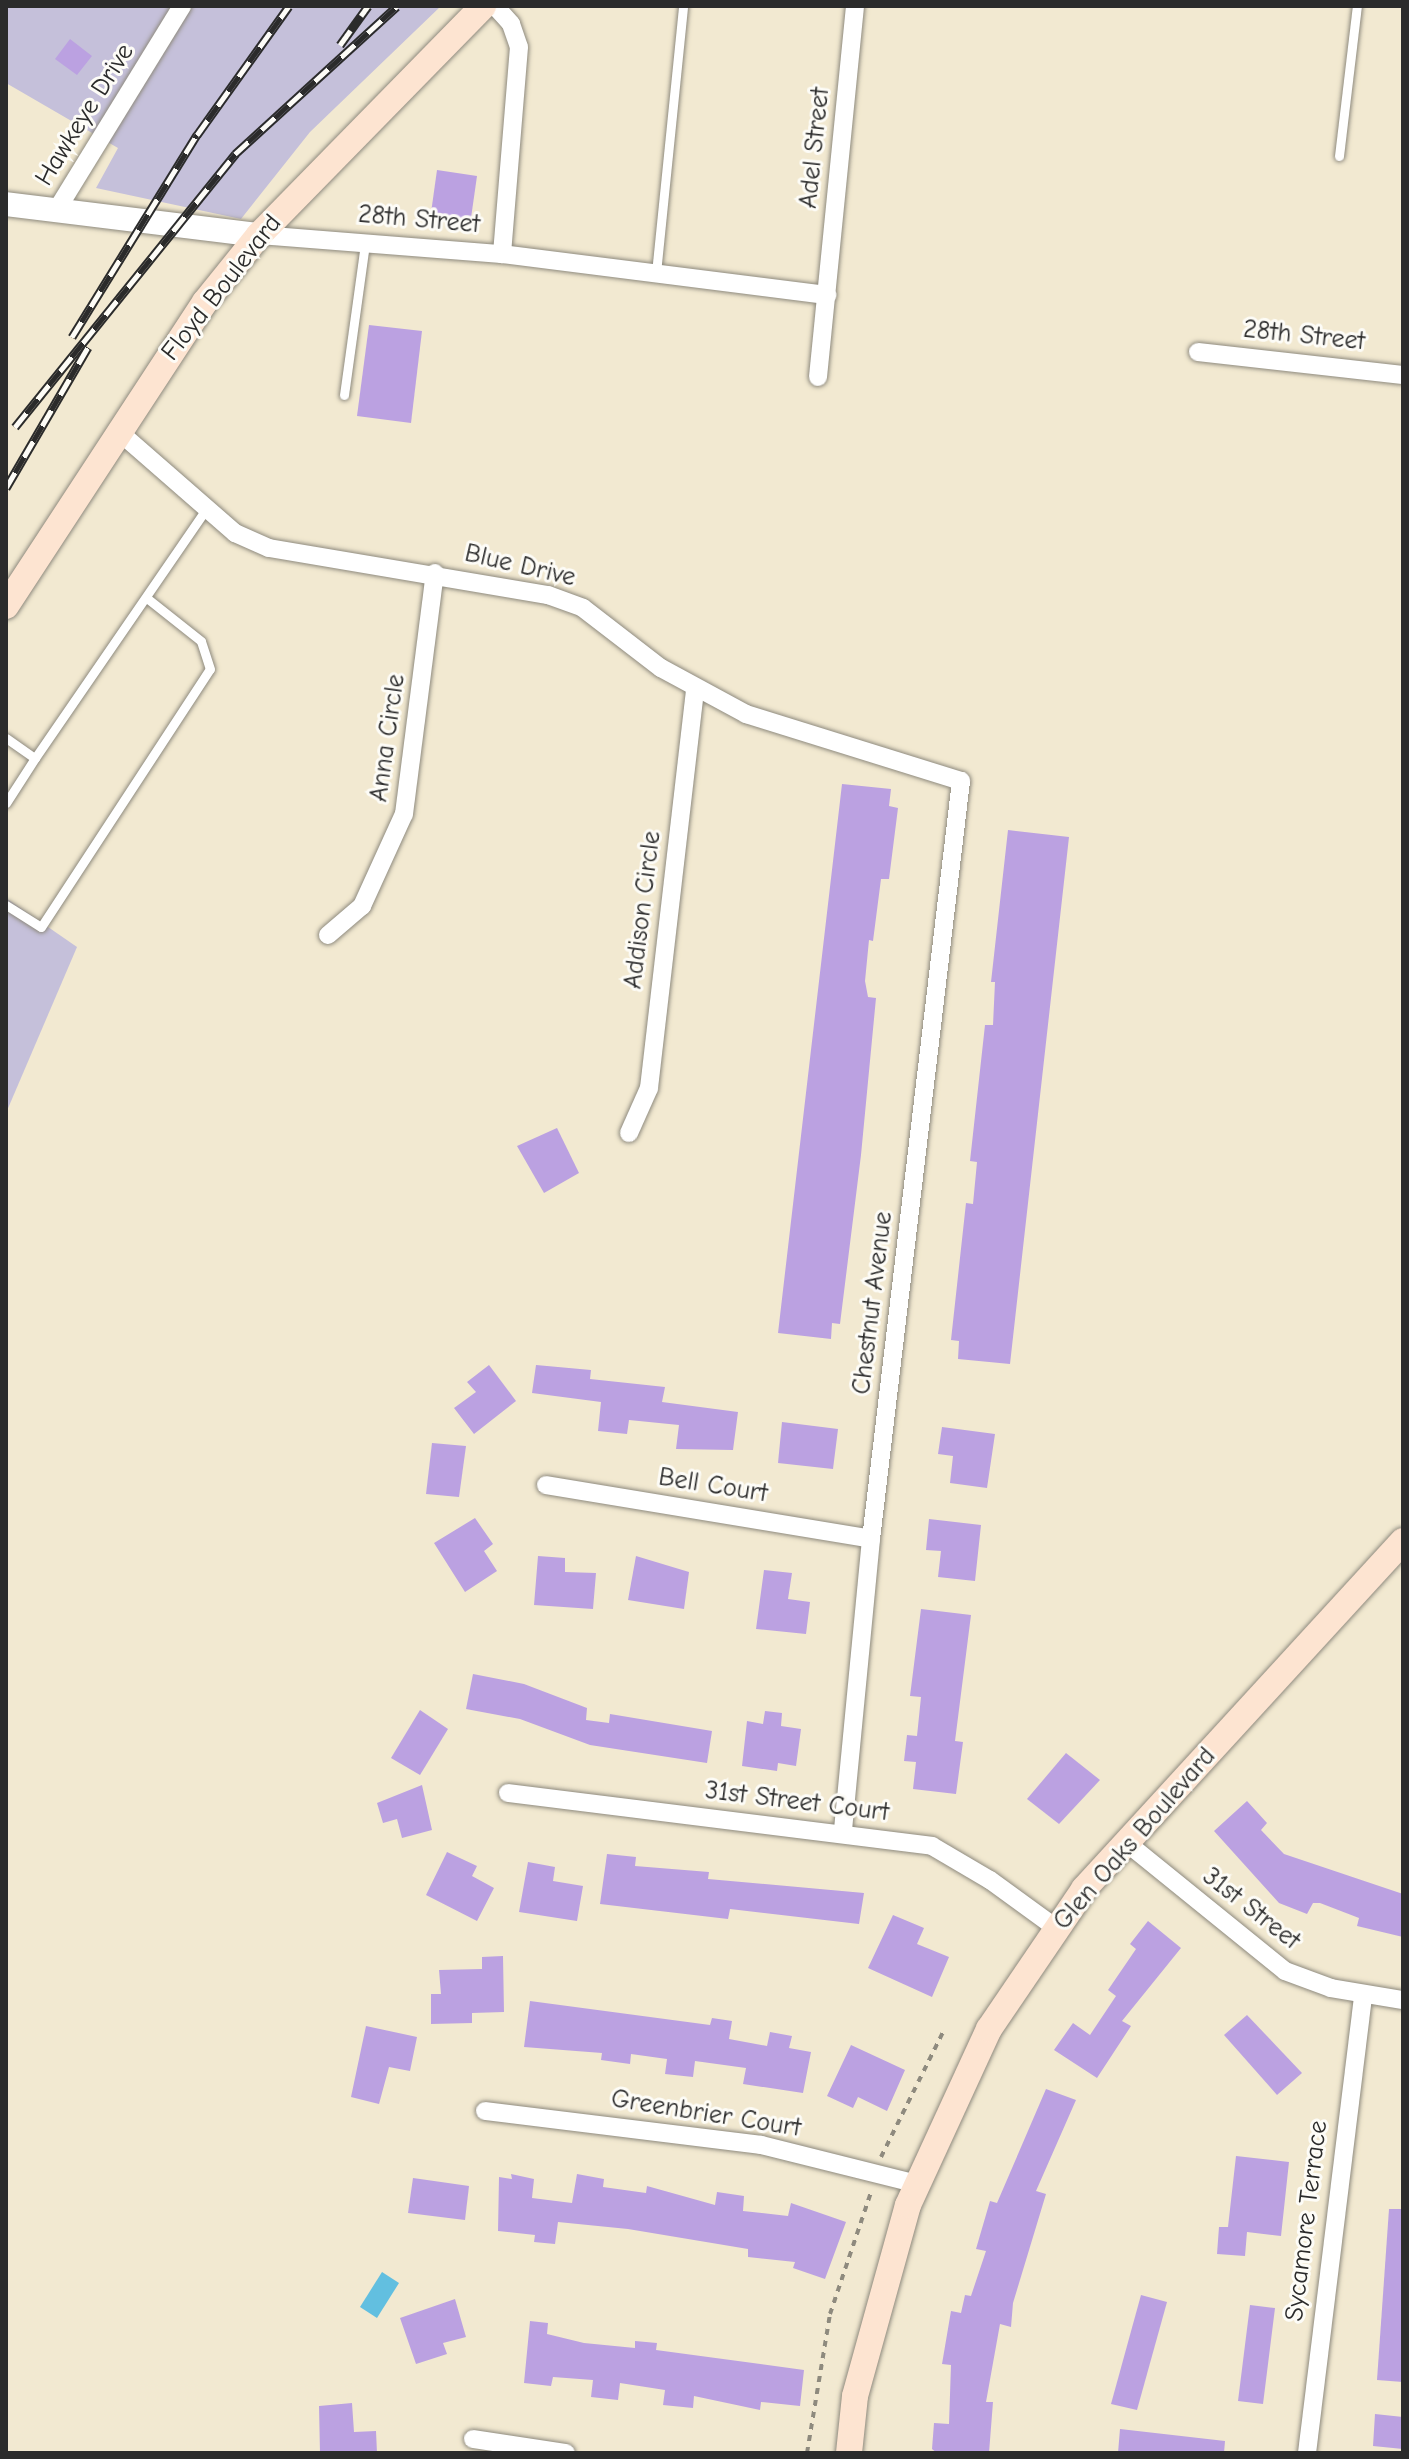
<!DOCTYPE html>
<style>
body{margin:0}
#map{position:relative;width:1409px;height:2459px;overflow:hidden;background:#f2e9d1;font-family:"Comic Neue",sans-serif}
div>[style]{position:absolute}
.industrial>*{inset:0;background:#c5c0da}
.water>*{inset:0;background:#62bfe0}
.building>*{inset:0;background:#bba1e1}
.path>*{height:4px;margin-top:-2px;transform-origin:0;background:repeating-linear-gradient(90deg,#8e8a7e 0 6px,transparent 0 12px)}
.roads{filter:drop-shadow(0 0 2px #8e8a7e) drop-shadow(0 0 2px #8e8a7e)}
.service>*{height:9px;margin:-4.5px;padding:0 4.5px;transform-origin:4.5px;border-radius:4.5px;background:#fff}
.minor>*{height:18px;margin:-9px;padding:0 9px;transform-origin:9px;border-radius:9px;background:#fff}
.tertiary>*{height:24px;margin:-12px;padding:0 12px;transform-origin:12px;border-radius:12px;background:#fff}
.secondary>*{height:26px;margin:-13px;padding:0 13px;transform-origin:13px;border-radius:13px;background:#fde4d1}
.rail>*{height:9px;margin-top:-4.5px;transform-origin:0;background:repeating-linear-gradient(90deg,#fdfcf7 0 18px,#2b2b2b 0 36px);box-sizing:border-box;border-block:2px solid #2b2b2b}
span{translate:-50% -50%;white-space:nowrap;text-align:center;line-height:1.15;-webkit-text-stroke:6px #fdfcf7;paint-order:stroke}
.street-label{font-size:26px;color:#2b2b2b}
.frame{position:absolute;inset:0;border:8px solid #2b2b2b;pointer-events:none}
</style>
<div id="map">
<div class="industrial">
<div style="clip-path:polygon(6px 6px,441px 6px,310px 132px,241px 219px,96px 188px,118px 148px,6px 83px)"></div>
<div style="clip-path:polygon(6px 898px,77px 947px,6px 1113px)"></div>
</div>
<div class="water">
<div style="clip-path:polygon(382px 2272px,399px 2283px,377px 2318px,360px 2307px)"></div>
</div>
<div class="building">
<div style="clip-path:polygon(70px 39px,92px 56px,77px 75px,55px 59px)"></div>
<div style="clip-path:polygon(437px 170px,477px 176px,470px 225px,430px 220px)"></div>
<div style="clip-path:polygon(369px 325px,422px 331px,411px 423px,357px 416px)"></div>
<div style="clip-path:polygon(842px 784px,891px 789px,889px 806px,898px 808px,889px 879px,881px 879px,873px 941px,869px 940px,865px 981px,868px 997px,876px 998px,861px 1155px,840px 1324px,832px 1323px,831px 1339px,778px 1333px)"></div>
<div style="clip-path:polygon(1008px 830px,1069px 837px,1010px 1364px,958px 1359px,959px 1341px,951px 1340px,966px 1203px,973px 1204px,977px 1162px,970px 1161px,985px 1025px,993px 1025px,995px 982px,991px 982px)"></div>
<div style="clip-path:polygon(557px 1128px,579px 1173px,544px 1193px,517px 1146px)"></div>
<div style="clip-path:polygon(489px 1365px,516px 1401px,474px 1434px,454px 1408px,476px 1392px,467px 1382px)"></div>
<div style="clip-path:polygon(536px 1365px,591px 1370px,590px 1379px,665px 1387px,662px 1402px,738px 1412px,733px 1450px,676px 1449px,679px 1425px,629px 1420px,627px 1434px,598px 1431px,601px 1402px,532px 1393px)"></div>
<div style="clip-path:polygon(782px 1422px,838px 1429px,833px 1469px,778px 1463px)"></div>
<div style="clip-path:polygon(942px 1427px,995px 1434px,987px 1488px,950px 1483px,953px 1456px,938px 1454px)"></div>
<div style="clip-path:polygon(432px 1443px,466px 1446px,459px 1497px,426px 1494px)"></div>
<div style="clip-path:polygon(475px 1518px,493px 1544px,484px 1551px,497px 1571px,465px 1592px,434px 1543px)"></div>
<div style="clip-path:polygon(929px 1519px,981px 1525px,975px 1581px,938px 1577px,941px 1551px,926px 1550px)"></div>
<div style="clip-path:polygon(538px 1556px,565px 1558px,565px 1572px,596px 1573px,593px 1609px,534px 1605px)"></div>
<div style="clip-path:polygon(636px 1556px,689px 1572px,684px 1609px,628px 1600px)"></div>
<div style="clip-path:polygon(764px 1570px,792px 1573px,788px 1599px,810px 1602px,806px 1634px,756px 1629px)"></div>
<div style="clip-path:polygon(921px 1609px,971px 1615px,955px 1741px,963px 1742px,956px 1794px,913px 1789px,916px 1762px,904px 1761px,907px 1735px,917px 1736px,921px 1697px,910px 1696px)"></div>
<div style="clip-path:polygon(473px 1674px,524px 1684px,587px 1708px,586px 1720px,609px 1723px,610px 1714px,712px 1731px,707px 1763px,590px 1745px,520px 1719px,466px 1709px)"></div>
<div style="clip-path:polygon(420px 1710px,448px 1729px,420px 1775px,391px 1758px)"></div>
<div style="clip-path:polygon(765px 1711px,782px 1713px,781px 1726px,801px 1729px,796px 1766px,778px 1763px,777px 1771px,742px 1766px,747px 1721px,763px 1724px)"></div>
<div style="clip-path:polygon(1066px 1753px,1100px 1780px,1059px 1824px,1027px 1799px)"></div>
<div style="clip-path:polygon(422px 1785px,432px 1830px,402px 1838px,397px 1819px,383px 1823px,377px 1803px)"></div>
<div style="clip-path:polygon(1247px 1801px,1267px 1823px,1261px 1830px,1284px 1854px,1403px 1894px,1403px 1937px,1357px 1926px,1359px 1918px,1320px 1903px,1313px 1903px,1307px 1914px,1279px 1903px,1214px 1831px)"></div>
<div style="clip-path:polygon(447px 1852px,477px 1866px,472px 1876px,494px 1888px,477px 1921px,426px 1895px)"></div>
<div style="clip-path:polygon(607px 1854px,636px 1857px,635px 1866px,709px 1872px,708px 1879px,864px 1893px,859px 1924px,730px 1909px,728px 1919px,600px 1904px)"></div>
<div style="clip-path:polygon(528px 1862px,555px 1867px,553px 1881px,583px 1886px,577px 1921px,519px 1912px)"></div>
<div style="clip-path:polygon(893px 1915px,924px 1928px,917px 1944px,949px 1957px,932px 1997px,868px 1968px)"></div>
<div style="clip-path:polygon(1148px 1921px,1181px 1948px,1122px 2021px,1131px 2026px,1097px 2078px,1054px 2050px,1073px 2023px,1090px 2035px,1116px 1996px,1108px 1990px,1136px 1949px,1130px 1944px)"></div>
<div style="clip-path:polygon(503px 1956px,504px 2012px,472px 2013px,472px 2023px,431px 2024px,431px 1994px,441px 1994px,439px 1970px,482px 1969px,482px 1957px)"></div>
<div style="clip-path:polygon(530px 2001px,710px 2025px,712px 2018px,732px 2021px,729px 2039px,767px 2046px,770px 2032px,792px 2036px,789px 2048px,811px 2052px,803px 2093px,743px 2084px,746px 2068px,695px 2061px,693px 2077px,665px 2074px,667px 2059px,631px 2054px,630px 2064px,601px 2060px,602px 2053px,524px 2047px)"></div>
<div style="clip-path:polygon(1247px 2015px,1302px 2073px,1277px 2095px,1224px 2035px)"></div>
<div style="clip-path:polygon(366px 2026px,417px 2037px,410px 2071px,389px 2067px,379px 2104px,351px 2097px)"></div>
<div style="clip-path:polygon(851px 2045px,905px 2070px,887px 2111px,858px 2097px,853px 2108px,827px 2096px)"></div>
<div style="clip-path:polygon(1046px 2089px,1076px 2100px,1036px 2191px,1046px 2194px,1013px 2303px,1011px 2327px,1000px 2324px,986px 2402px,993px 2402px,989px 2453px,937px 2453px,932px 2449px,934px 2423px,949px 2424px,951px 2365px,942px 2364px,951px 2311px,961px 2313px,965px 2295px,971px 2296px,986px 2251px,976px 2249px,990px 2201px,997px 2203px)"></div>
<div style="clip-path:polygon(1236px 2156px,1289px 2162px,1281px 2236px,1247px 2232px,1245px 2256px,1217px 2254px,1219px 2227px,1228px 2227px)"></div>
<div style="clip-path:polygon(511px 2174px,534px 2179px,532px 2198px,572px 2203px,577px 2174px,604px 2179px,603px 2187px,646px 2193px,647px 2186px,715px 2205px,717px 2192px,744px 2196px,743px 2211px,788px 2216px,791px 2203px,846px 2222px,825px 2279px,793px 2268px,795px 2262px,748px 2257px,748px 2249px,628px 2229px,558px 2222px,555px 2244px,534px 2242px,535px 2235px,498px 2231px,499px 2177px,512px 2179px)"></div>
<div style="clip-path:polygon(413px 2178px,469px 2186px,465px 2220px,408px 2213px)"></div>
<div style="clip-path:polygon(1389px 2209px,1403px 2209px,1403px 2382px,1377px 2380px)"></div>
<div style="clip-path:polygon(1141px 2295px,1167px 2302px,1137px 2410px,1111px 2404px)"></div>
<div style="clip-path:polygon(455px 2299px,466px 2337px,443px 2343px,447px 2354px,416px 2364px,400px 2318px)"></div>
<div style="clip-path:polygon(1250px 2305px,1275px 2308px,1263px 2404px,1238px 2401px)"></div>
<div style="clip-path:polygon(530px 2321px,548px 2323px,547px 2334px,584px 2343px,635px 2348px,635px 2341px,657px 2343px,656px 2350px,804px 2370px,800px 2406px,761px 2402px,760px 2410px,694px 2396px,693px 2408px,663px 2405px,665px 2390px,620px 2383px,618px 2400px,591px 2397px,593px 2380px,553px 2377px,551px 2386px,524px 2383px)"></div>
<div style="clip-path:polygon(352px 2403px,354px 2432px,376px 2431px,377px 2453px,320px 2453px,319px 2406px)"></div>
<div style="clip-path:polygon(1375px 2414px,1403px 2417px,1403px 2449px,1373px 2446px)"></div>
<div style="clip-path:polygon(1120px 2429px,1225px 2441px,1224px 2453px,1118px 2453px)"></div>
</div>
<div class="path">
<div style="left:881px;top:2157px;width:140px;rotate:-63.6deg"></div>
<div style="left:807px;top:2453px;width:141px;rotate:-80.6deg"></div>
<div style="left:830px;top:2314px;width:129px;rotate:-71.4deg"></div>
</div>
<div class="roads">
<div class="service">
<div style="left:1339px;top:156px;width:151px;rotate:-83.2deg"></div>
<div style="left:656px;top:273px;width:268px;rotate:-84.2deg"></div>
<div style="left:344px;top:395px;width:153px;rotate:-82.1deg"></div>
<div style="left:6px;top:738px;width:35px;rotate:35deg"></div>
<div style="left:35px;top:758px;width:303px;rotate:-55.5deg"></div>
<div style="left:6px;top:803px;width:54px;rotate:-57.2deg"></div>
<div style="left:6px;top:905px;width:41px;rotate:32.2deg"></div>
<div style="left:41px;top:927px;width:308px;rotate:-56.8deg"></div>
<div style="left:210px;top:669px;width:29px;rotate:-108deg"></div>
<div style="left:201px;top:641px;width:68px;rotate:-141.6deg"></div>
</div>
<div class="minor">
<div style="left:495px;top:6px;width:24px;rotate:48deg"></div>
<div style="left:511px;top:24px;width:24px;rotate:71deg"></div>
<div style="left:519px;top:47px;width:208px;rotate:94.7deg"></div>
<div style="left:56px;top:211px;width:241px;rotate:-58.4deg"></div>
<div style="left:259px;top:235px;width:244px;rotate:4.5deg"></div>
<div style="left:502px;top:254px;width:328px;rotate:7.2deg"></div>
<div style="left:1198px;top:352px;width:206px;rotate:6.4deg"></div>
<div style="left:818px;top:377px;width:373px;rotate:-84.3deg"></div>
<div style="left:117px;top:430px;width:157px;rotate:41.1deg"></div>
<div style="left:235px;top:533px;width:37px;rotate:24deg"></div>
<div style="left:269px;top:548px;width:283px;rotate:9.6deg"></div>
<div style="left:548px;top:595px;width:37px;rotate:20deg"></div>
<div style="left:583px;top:608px;width:98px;rotate:37.6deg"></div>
<div style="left:661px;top:668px;width:97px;rotate:28.4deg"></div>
<div style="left:746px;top:714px;width:225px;rotate:17.3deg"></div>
<div style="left:961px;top:781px;width:763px;rotate:96.77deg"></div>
<div style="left:871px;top:1539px;width:294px;rotate:95.5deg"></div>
<div style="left:328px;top:935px;width:45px;rotate:-40.5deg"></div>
<div style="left:362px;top:906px;width:101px;rotate:-65.5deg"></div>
<div style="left:404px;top:814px;width:243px;rotate:-82.7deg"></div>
<div style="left:629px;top:1133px;width:49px;rotate:-66deg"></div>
<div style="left:649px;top:1088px;width:401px;rotate:-83.4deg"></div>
<div style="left:546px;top:1485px;width:329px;rotate:9.4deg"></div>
<div style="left:508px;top:1793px;width:427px;rotate:7.1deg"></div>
<div style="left:932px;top:1846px;width:67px;rotate:30.4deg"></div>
<div style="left:990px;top:1880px;width:82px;rotate:36deg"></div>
<div style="left:1127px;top:1843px;width:203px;rotate:39deg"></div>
<div style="left:1285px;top:1971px;width:49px;rotate:20.3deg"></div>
<div style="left:1331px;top:1988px;width:73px;rotate:9.5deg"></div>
<div style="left:485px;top:2111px;width:278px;rotate:7deg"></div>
<div style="left:761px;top:2145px;width:161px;rotate:14deg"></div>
<div style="left:473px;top:2439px;width:94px;rotate:8.6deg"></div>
<div style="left:1307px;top:2453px;width:461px;rotate:-83deg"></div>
</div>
<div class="tertiary">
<div style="left:6px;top:204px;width:255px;rotate:7deg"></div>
</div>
<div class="secondary">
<div style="left:6px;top:606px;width:363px;rotate:-56.8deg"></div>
<div style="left:205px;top:302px;width:86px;rotate:-51.1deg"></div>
<div style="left:259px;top:235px;width:320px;rotate:-45.6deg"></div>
<div style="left:849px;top:2453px;width:57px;rotate:-84deg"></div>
<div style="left:855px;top:2396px;width:198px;rotate:-74.5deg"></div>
<div style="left:908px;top:2205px;width:194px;rotate:-65.3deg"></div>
<div style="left:989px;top:2029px;width:169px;rotate:-55.8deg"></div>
<div style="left:1084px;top:1889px;width:472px;rotate:-47.5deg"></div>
</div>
</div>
<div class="rail">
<div style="left:340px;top:45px;width:48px;rotate:-54.3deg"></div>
<div style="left:72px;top:337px;width:238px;rotate:-58.3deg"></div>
<div style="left:197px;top:135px;width:158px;rotate:-54.5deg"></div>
<div style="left:15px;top:427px;width:351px;rotate:-51.1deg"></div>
<div style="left:235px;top:154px;width:219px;rotate:-42.4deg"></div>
<div style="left:6px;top:488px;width:163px;rotate:-59.8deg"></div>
</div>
<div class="street-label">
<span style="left:85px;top:115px;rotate:-58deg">Hawkeye Drive</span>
<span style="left:815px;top:148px;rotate:-84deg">Adel Street</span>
<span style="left:419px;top:220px;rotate:5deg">28th Street</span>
<span style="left:222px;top:288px;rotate:-52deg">Floyd Boulevard</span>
<span style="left:1304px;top:336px;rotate:6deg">28th Street</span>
<span style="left:520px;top:566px;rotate:13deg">Blue Drive</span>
<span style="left:388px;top:738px;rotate:-82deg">Anna Circle</span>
<span style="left:643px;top:910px;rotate:-83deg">Addison Circle</span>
<span style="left:873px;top:1303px;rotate:-83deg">Chestnut Avenue</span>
<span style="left:713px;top:1486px;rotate:9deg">Bell Court</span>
<span style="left:797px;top:1802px;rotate:7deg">31st Street Court</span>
<span style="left:1135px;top:1839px;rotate:-49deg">Glen Oaks Boulevard</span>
<span style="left:1251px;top:1909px;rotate:38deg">31st Street</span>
<span style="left:706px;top:2114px;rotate:9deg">Greenbrier Court</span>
<span style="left:1307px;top:2221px;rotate:-83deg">Sycamore Terrace</span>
</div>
<div class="frame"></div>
</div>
